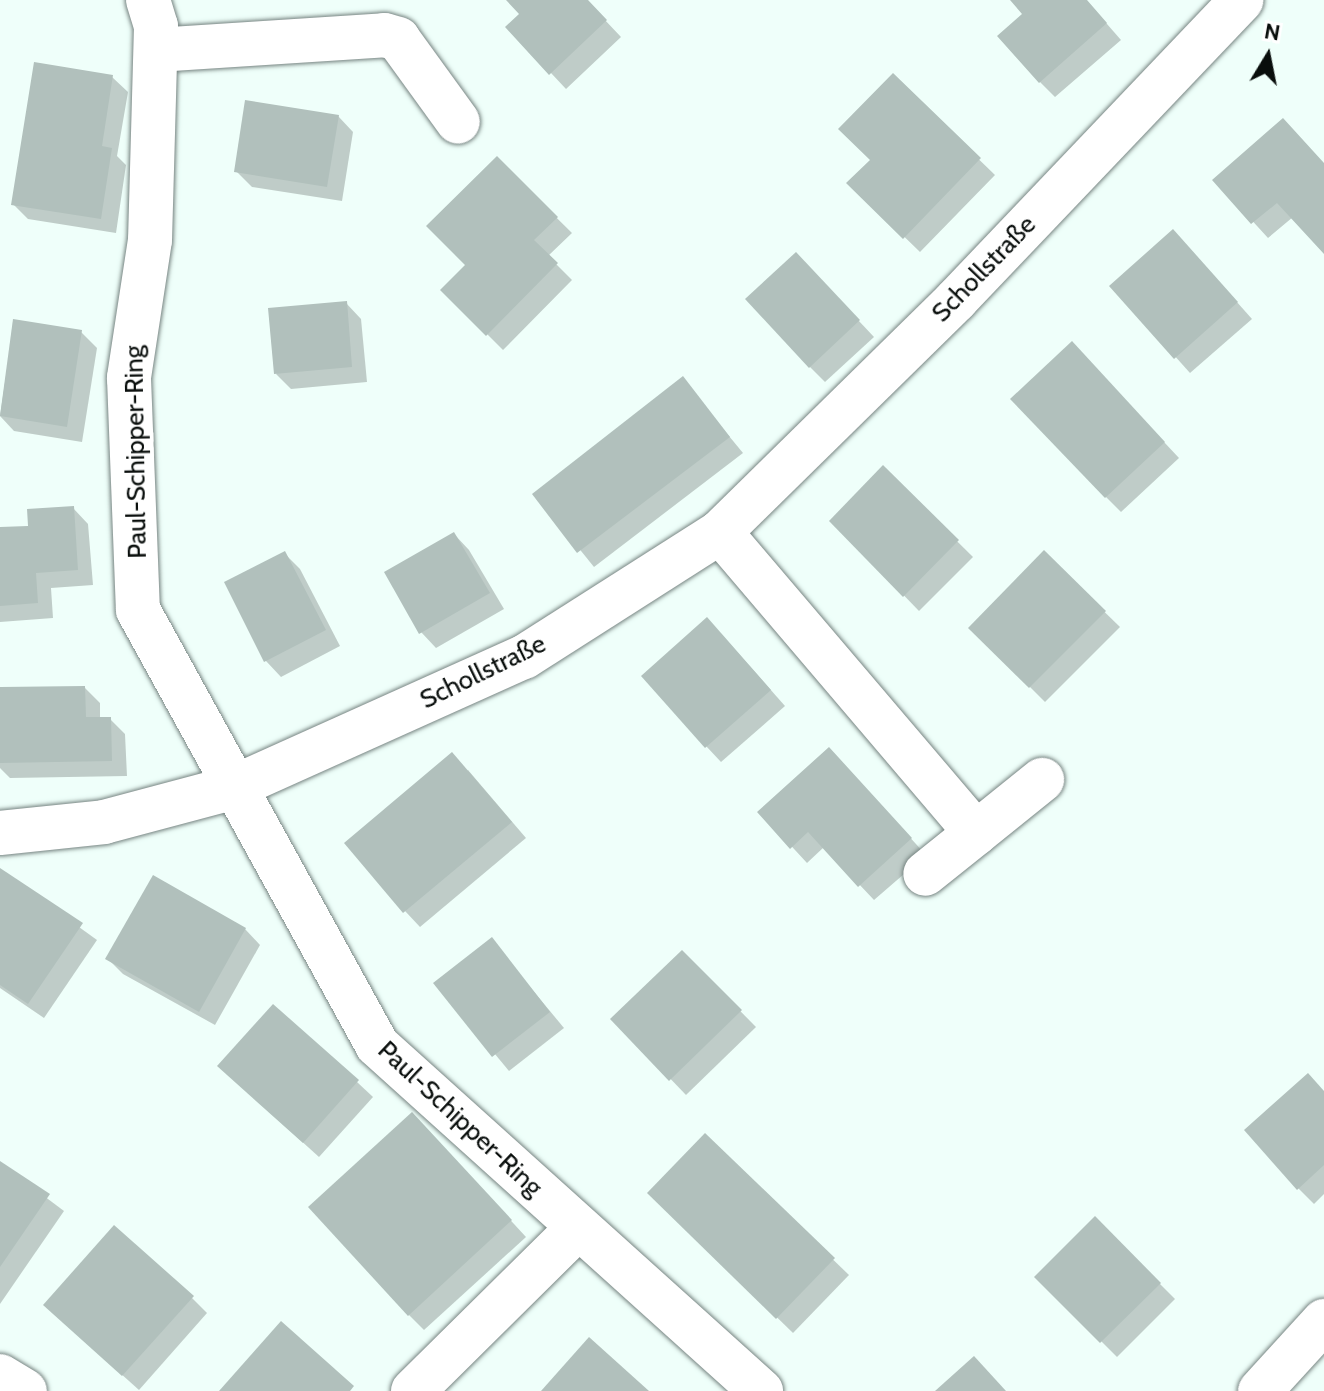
<!DOCTYPE html>
<meta charset="utf-8">
<style>
body{margin:0}
#map{position:relative;width:1324px;height:1391px;overflow:hidden;background:#effffa;font-family:Cabin,sans-serif}
div>[style]{position:absolute}
.shadow>*{inset:0;background:#0003}
.building>*{inset:0;background:#b1c0bc}
.roads{filter:drop-shadow(0 0 2px #778582) drop-shadow(0 0 2px #778582)}
.minor>*{height:44px;margin:-22px;padding:0 22px;transform-origin:22px;border-radius:22px;background:#fff}
span{translate:-50% -50%;white-space:nowrap;text-align:center;line-height:1.15;-webkit-text-stroke:7px #fff;paint-order:stroke}
.street-label{font-size:26px;color:#090e0c}
.north{position:absolute;left:1228px;top:16px;width:80px;height:80px;-webkit-text-stroke:6px #fff;paint-order:stroke;rotate:10deg;font-size:22px;font-weight:700;line-height:32px;text-align:center;color:#090e0c}
.north::after{content:'';display:block;margin:auto;width:28px;height:36px;background:#090e0c;clip-path:polygon(50% 0,100% 100%,50% 72%,0 100%)}
</style>
<div id="map">
<div class="shadow">
<div style="clip-path:polygon(509px 0,586px 0,621px 37px,566px 89px,551px 73px,522px 14px)"></div>
<div style="clip-path:polygon(1013px 0,1086px 0,1121px 40px,1055px 97px,1040px 82px,1025px 14px)"></div>
<div style="clip-path:polygon(893px 76px,995px 175px,920px 252px,849px 183px,872px 160px)"></div>
<div style="clip-path:polygon(112px 77px,128px 92px,117px 156px,126px 165px,116px 233px,28px 219px,13px 204px)"></div>
<div style="clip-path:polygon(338px 116px,353px 132px,342px 201px,252px 187px,236px 171px)"></div>
<div style="clip-path:polygon(496px 158px,572px 233px,548px 256px,572px 280px,503px 350px,443px 290px,468px 265px)"></div>
<div style="clip-path:polygon(1324px 164px,1324px 251px,1293px 217px,1268px 238px,1215px 180px)"></div>
<div style="clip-path:polygon(1188px 247px,1252px 319px,1190px 373px,1112px 286px)"></div>
<div style="clip-path:polygon(811px 270px,874px 337px,825px 382px,810px 367px)"></div>
<div style="clip-path:polygon(346px 303px,361px 319px,367px 382px,291px 389px,276px 374px)"></div>
<div style="clip-path:polygon(14px 321px,81px 332px,97px 348px,82px 442px,14px 431px,0 416px)"></div>
<div style="clip-path:polygon(1087px 360px,1179px 458px,1121px 512px,1106px 497px)"></div>
<div style="clip-path:polygon(682px 379px,743px 453px,594px 567px,535px 494px)"></div>
<div style="clip-path:polygon(883px 468px,973px 557px,919px 611px,832px 521px)"></div>
<div style="clip-path:polygon(73px 508px,88px 524px,93px 585px,51px 588px,53px 618px,0 622px,0 529px,30px 528px)"></div>
<div style="clip-path:polygon(454px 534px,469px 550px,504px 609px,436px 648px,421px 632px)"></div>
<div style="clip-path:polygon(1044px 553px,1120px 627px,1045px 702px,971px 628px)"></div>
<div style="clip-path:polygon(285px 554px,300px 569px,340px 646px,281px 677px,266px 661px,227px 583px)"></div>
<div style="clip-path:polygon(722px 635px,785px 706px,721px 762px,706px 746px)"></div>
<div style="clip-path:polygon(85px 688px,100px 703px,100px 719px,110px 719px,125px 734px,127px 776px,10px 778px,0 768px,0 689px)"></div>
<div style="clip-path:polygon(844px 765px,926px 855px,874px 900px,824px 847px,807px 863px,760px 812px)"></div>
<div style="clip-path:polygon(468px 770px,526px 838px,420px 927px,405px 911px)"></div>
<div style="clip-path:polygon(0 870px,97px 940px,44px 1018px,0 988px)"></div>
<div style="clip-path:polygon(245px 929px,260px 945px,215px 1025px,123px 974px,108px 959px)"></div>
<div style="clip-path:polygon(491px 940px,564px 1028px,509px 1071px,436px 983px)"></div>
<div style="clip-path:polygon(682px 952px,756px 1027px,686px 1095px,613px 1019px)"></div>
<div style="clip-path:polygon(235px 1081px,357px 1082px,373px 1097px,319px 1157px)"></div>
<div style="clip-path:polygon(1324px 1092px,1324px 1194px,1314px 1204px,1298px 1188px)"></div>
<div style="clip-path:polygon(427px 1130px,526px 1237px,424px 1330px,409px 1315px)"></div>
<div style="clip-path:polygon(705px 1136px,849px 1275px,793px 1333px,650px 1193px)"></div>
<div style="clip-path:polygon(0 1163px,64px 1211px,0 1304px)"></div>
<div style="clip-path:polygon(1095px 1219px,1175px 1299px,1117px 1357px,1037px 1277px)"></div>
<div style="clip-path:polygon(192px 1298px,207px 1313px,139px 1390px,61px 1320px)"></div>
</div>
<div class="building">
<div style="clip-path:polygon(506px 0,588px 0,607px 20px,549px 75px,505px 27px,519px 14px)"></div>
<div style="clip-path:polygon(1010px 0,1087px 0,1107px 23px,1039px 83px,997px 36px,1022px 14px)"></div>
<div style="clip-path:polygon(34px 62px,113px 75px,102px 146px,112px 148px,101px 219px,11px 205px)"></div>
<div style="clip-path:polygon(893px 73px,981px 158px,903px 239px,846px 183px,870px 160px,838px 129px)"></div>
<div style="clip-path:polygon(245px 100px,339px 115px,327px 187px,234px 172px)"></div>
<div style="clip-path:polygon(1283px 118px,1324px 163px,1324px 254px,1277px 203px,1251px 224px,1212px 180px)"></div>
<div style="clip-path:polygon(497px 156px,558px 217px,534px 240px,558px 263px,486px 336px,440px 290px,465px 265px,426px 226px)"></div>
<div style="clip-path:polygon(1173px 229px,1238px 302px,1174px 359px,1109px 286px)"></div>
<div style="clip-path:polygon(796px 252px,860px 320px,809px 368px,745px 299px)"></div>
<div style="clip-path:polygon(347px 301px,352px 367px,274px 374px,268px 308px)"></div>
<div style="clip-path:polygon(13px 319px,82px 330px,67px 427px,0 416px)"></div>
<div style="clip-path:polygon(1072px 341px,1165px 442px,1105px 498px,1010px 399px)"></div>
<div style="clip-path:polygon(683px 376px,730px 437px,577px 553px,532px 494px)"></div>
<div style="clip-path:polygon(883px 465px,959px 540px,903px 597px,829px 521px)"></div>
<div style="clip-path:polygon(74px 506px,78px 570px,36px 573px,38px 603px,0 606px,0 527px,28px 526px,27px 509px)"></div>
<div style="clip-path:polygon(454px 532px,490px 593px,419px 634px,384px 572px)"></div>
<div style="clip-path:polygon(1044px 550px,1106px 611px,1029px 688px,968px 628px)"></div>
<div style="clip-path:polygon(285px 551px,326px 630px,264px 662px,224px 582px)"></div>
<div style="clip-path:polygon(707px 617px,771px 690px,705px 748px,641px 676px)"></div>
<div style="clip-path:polygon(85px 686px,86px 717px,111px 717px,112px 761px,0 763px,0 687px)"></div>
<div style="clip-path:polygon(829px 747px,912px 838px,858px 887px,808px 832px,790px 849px,757px 812px)"></div>
<div style="clip-path:polygon(452px 752px,512px 822px,403px 913px,344px 843px)"></div>
<div style="clip-path:polygon(0 868px,83px 923px,28px 1004px,0 985px)"></div>
<div style="clip-path:polygon(153px 875px,246px 928px,199px 1012px,105px 959px)"></div>
<div style="clip-path:polygon(492px 937px,550px 1012px,492px 1057px,433px 983px)"></div>
<div style="clip-path:polygon(682px 950px,742px 1010px,669px 1081px,610px 1019px)"></div>
<div style="clip-path:polygon(273px 1004px,359px 1080px,303px 1143px,217px 1066px)"></div>
<div style="clip-path:polygon(1308px 1073px,1324px 1091px,1324px 1165px,1297px 1190px,1244px 1130px)"></div>
<div style="clip-path:polygon(412px 1112px,512px 1220px,408px 1316px,308px 1207px)"></div>
<div style="clip-path:polygon(705px 1133px,835px 1258px,776px 1319px,647px 1193px)"></div>
<div style="clip-path:polygon(0 1161px,50px 1194px,0 1267px)"></div>
<div style="clip-path:polygon(1095px 1216px,1161px 1283px,1100px 1343px,1034px 1277px)"></div>
<div style="clip-path:polygon(114px 1225px,194px 1296px,122px 1376px,43px 1305px)"></div>
<div style="clip-path:polygon(281px 1321px,354px 1386px,350px 1391px,219px 1391px)"></div>
<div style="clip-path:polygon(589px 1337px,649px 1391px,541px 1391px)"></div>
<div style="clip-path:polygon(974px 1356px,1006px 1391px,935px 1391px)"></div>
</div>
<div class="roads">
<div class="minor">
<div style="left:148px;top:0;width:27px;rotate:73deg"></div>
<div style="left:156px;top:26px;width:214px;rotate:91.6deg"></div>
<div style="left:150px;top:240px;width:140px;rotate:98.7deg"></div>
<div style="left:129px;top:378px;width:232px;rotate:87.8deg"></div>
<div style="left:138px;top:610px;width:496px;rotate:61.2deg"></div>
<div style="left:377px;top:1045px;width:517px;rotate:42.02deg"></div>
<div style="left:156px;top:50px;width:229px;rotate:-3.7deg"></div>
<div style="left:385px;top:35px;width:14px;rotate:17deg"></div>
<div style="left:398px;top:39px;width:102px;rotate:54.1deg"></div>
<div style="left:720px;top:532px;width:395px;rotate:49.6deg"></div>
<div style="left:976px;top:833px;width:65px;rotate:141.2deg"></div>
<div style="left:0;top:833px;width:105px;rotate:-6deg"></div>
<div style="left:104px;top:822px;width:132px;rotate:-14.9deg"></div>
<div style="left:232px;top:788px;width:320px;rotate:-24.2deg"></div>
<div style="left:524px;top:657px;width:232px;rotate:-32.5deg"></div>
<div style="left:720px;top:532px;width:331px;rotate:-44.5deg"></div>
<div style="left:956px;top:300px;width:414px;rotate:-46.4deg"></div>
<div style="left:976px;top:833px;width:85px;rotate:-38.8deg"></div>
<div style="left:0;top:1376px;width:29px;rotate:31deg"></div>
<div style="left:413px;top:1391px;width:232px;rotate:-44.7deg"></div>
<div style="left:1260px;top:1391px;width:95px;rotate:-47.6deg"></div>
</div>
</div>
<div class="street-label">
<span style="left:984px;top:269px;rotate:-46deg">Schollstraße</span>
<span style="left:136px;top:452px;rotate:-91deg">Paul-Schipper-Ring</span>
<span style="left:483px;top:672px;rotate:-26deg">Schollstraße</span>
<span style="left:460px;top:1119px;rotate:43deg">Paul-Schipper-Ring</span>
</div>
<div class="north">N</div>
</div>
